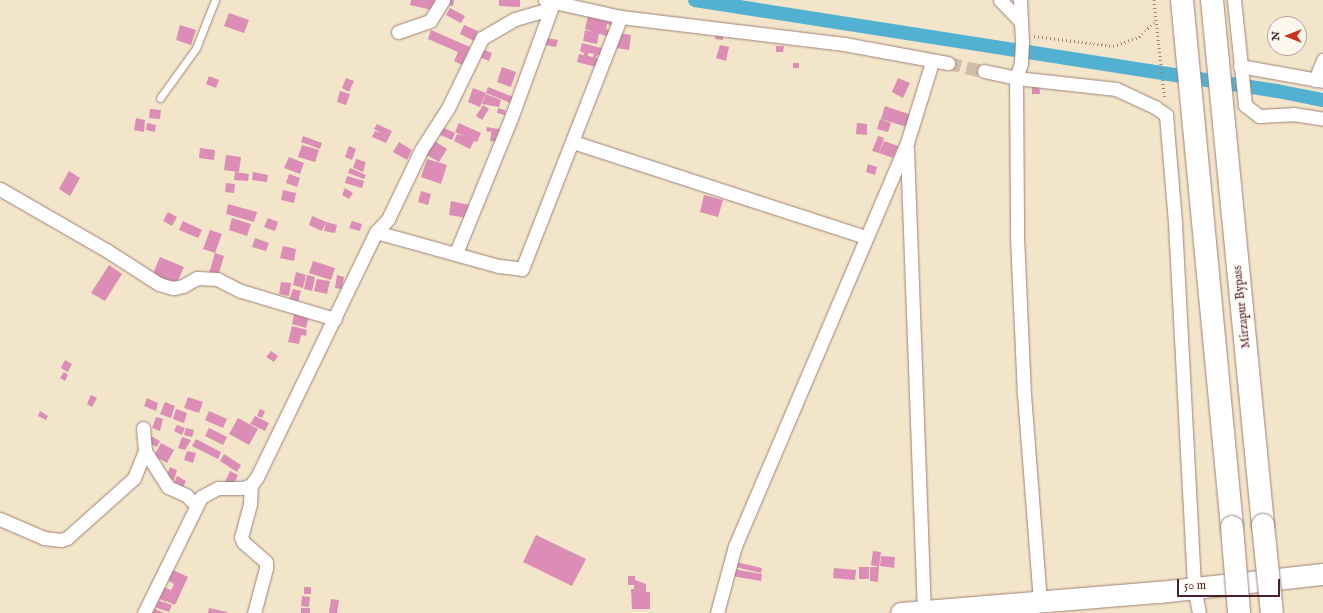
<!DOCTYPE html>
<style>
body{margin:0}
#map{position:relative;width:1323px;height:613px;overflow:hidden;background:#f3e5c9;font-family:"IM FELL English",serif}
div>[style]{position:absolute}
.canal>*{height:14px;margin:-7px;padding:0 7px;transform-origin:7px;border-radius:7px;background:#52b1d1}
.building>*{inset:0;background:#db8db6}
.street-tunnel>*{height:13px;margin-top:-6.5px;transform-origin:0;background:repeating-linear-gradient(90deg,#d1bda9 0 13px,transparent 0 19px)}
.path>*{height:2.5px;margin-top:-1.25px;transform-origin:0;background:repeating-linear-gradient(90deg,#9e827a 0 1px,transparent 0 4px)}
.roads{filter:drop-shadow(0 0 1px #9e827a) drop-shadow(0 0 1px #9e827a)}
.lane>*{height:7px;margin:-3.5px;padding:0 3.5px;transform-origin:3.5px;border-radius:3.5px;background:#fff}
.street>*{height:13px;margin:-6.5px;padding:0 6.5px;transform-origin:6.5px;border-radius:6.5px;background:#fff}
.primary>*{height:21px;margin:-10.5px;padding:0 10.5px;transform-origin:10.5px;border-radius:10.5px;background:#fff}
.highway>*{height:22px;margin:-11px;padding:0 11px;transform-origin:11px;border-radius:11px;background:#fff}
.bridges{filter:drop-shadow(0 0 1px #9e827a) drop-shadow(0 0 1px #9e827a)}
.highway-bridge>*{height:22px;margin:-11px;padding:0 11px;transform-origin:11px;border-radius:11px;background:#fff}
span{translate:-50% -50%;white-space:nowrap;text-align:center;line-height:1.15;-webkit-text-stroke:3px #fbf7ec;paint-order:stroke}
.street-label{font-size:12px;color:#4a1f2b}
.north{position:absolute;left:1267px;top:16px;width:40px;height:40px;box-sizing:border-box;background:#fbf7ec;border:1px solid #b4a19f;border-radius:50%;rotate:270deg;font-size:11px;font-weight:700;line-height:16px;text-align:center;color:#4a1f2b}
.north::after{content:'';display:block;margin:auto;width:14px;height:18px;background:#c8321e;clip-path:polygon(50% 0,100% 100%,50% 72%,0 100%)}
.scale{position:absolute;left:1177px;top:579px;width:103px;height:18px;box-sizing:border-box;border:2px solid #4a1f2b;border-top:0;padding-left:5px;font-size:12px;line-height:14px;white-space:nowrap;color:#4a1f2b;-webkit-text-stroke:3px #fbf7ec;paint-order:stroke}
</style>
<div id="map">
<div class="canal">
<div style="left:695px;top:0;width:589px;rotate:8.89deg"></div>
<div style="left:1277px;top:91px;width:47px;rotate:11.1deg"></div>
</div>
<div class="building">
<div style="clip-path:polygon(411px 0,435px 0,432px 10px,410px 5px)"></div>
<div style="clip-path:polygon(445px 0,454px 0,453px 6px,445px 5px)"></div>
<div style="clip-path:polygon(499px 0,520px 0,520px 7px,499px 6px)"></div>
<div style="clip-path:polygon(450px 8px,465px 16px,461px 23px,446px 15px)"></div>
<div style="clip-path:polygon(589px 12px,613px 17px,611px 25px,607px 24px,606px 29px,610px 30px,609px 37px,585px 29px)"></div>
<div style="clip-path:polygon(229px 13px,249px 20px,244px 33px,224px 26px)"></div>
<div style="clip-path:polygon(180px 25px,196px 30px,191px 45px,176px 40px)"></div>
<div style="clip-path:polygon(464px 25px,478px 31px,474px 41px,460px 34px)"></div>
<div style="clip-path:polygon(431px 30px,470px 47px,462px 65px,454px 61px,458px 52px,428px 39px)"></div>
<div style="clip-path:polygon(585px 30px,599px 33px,597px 44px,583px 41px)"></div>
<div style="clip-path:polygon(717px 30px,723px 31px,723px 40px,715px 39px)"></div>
<div style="clip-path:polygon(618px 33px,631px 35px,629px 50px,616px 48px)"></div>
<div style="clip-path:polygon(546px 38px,558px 40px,556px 47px,544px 45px)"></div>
<div style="clip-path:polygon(evenodd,582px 43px,605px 49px,603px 57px,597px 55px,596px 58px,602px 60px,600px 68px,577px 62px,579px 54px,584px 55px,584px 53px,580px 51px,582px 43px,588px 53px,594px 54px,593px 57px,588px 56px,588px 53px)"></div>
<div style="clip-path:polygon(720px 45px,729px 47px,726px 61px,716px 58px)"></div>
<div style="clip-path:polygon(776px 46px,784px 46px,783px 52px,776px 52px)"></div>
<div style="clip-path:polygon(479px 48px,492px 53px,489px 61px,477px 56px)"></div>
<div style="clip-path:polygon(793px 63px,799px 63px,799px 68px,793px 68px)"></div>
<div style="clip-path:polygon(502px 67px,516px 72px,511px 87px,497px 82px)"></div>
<div style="clip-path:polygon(209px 76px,219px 80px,216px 88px,206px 84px)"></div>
<div style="clip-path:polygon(346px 78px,354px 81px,349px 92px,342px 88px)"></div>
<div style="clip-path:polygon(898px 78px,910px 83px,903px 98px,892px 92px)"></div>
<div style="clip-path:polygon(1032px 84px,1039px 84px,1040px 94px,1032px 94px)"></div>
<div style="clip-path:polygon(488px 87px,516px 98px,513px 104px,486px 93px)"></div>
<div style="clip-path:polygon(473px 88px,486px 93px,480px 107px,468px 102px)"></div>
<div style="clip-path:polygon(340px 91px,350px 94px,346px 105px,337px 102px)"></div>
<div style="clip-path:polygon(486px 94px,501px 100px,499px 107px,482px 104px)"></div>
<div style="clip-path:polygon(483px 105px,489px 109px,482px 120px,476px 116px)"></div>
<div style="clip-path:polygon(885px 106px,911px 115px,907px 127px,881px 119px)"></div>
<div style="clip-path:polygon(498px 108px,505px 110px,505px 115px,497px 113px)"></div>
<div style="clip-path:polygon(150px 109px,161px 110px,160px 119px,149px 118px)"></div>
<div style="clip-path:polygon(136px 118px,145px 120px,144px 132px,134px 130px)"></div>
<div style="clip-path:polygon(880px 119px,891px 123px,888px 132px,877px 129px)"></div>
<div style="clip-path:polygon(147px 123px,156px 125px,155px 132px,146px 130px)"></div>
<div style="clip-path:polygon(459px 123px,481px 133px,477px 142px,474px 141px,470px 149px,454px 141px,457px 134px,464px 136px,455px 132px)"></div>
<div style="clip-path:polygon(857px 123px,867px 124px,867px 135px,856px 134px)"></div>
<div style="clip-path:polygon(377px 124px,392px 131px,386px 143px,372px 137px,375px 131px,381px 133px,374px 129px)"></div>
<div style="clip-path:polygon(442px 127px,455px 133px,452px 140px,438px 134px)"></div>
<div style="clip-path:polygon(487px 127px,492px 128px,491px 132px,486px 131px)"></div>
<div style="clip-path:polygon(492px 128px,500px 129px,497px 142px,490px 141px)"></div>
<div style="clip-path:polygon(303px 136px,322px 143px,320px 149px,301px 142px)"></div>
<div style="clip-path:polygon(878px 136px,884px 138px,879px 153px,872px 151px)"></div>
<div style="clip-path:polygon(433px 140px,447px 149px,439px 162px,425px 154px)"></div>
<div style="clip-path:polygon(884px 141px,898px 146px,893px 158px,879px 153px)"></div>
<div style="clip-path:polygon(399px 142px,412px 150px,407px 160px,393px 152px)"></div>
<div style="clip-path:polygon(302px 145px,319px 150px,315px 162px,298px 157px)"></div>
<div style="clip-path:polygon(349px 146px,356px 149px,352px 160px,345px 157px)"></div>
<div style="clip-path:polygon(200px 148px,215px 150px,214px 160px,199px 158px)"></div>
<div style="clip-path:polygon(226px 155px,241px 157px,239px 172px,224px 170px)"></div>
<div style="clip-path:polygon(289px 157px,304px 163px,300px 174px,284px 168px)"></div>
<div style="clip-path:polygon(356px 159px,366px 162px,363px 172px,353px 168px)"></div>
<div style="clip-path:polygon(427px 159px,447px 165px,441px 184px,421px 177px)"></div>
<div style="clip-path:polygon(868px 164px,877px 167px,875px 175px,866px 172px)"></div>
<div style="clip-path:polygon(350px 168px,366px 175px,364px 179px,348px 173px)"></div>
<div style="clip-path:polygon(69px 171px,80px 178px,70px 196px,59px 189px)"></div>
<div style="clip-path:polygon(235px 172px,249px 174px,248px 181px,234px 180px)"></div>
<div style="clip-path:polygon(253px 172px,268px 175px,267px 182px,252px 180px)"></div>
<div style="clip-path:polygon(289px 174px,300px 178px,297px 187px,286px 183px)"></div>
<div style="clip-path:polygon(347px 176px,364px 181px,362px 188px,345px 183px)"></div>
<div style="clip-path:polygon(226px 183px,235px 184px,234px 193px,225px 192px)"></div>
<div style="clip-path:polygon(345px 188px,353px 193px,349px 199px,342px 195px)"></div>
<div style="clip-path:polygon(283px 190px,296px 193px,294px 203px,281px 200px)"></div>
<div style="clip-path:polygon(421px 191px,431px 194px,428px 205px,418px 202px)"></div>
<div style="clip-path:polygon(704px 195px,723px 200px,718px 217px,700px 212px)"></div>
<div style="clip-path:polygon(451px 201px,470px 205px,467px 218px,449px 215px)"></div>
<div style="clip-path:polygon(228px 204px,257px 212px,254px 222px,226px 214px)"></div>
<div style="clip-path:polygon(168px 212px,177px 217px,172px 226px,163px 221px)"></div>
<div style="clip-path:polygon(312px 216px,326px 222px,322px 231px,309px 225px)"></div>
<div style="clip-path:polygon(232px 218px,251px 224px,247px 236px,229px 230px)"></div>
<div style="clip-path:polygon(268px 218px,278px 222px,275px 231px,264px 227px)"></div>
<div style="clip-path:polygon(183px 221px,202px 230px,198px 238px,179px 230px)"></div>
<div style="clip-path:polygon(352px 221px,362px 224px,360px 231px,349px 228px)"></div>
<div style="clip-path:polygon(326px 222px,337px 225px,335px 233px,324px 231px)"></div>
<div style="clip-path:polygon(210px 230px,222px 234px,215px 253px,203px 249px)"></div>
<div style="clip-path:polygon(255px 238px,269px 243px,266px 251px,252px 247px)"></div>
<div style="clip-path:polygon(283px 246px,296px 249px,294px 261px,280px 258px)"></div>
<div style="clip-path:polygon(215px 253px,224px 256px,218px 276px,209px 273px)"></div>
<div style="clip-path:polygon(160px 257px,184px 267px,175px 287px,152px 276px)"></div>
<div style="clip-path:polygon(313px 261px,335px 268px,331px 280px,309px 273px)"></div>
<div style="clip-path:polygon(109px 265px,122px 274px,105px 301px,91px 293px)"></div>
<div style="clip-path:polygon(296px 272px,306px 275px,303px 288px,293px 285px)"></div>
<div style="clip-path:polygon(307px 275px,315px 277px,312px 291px,304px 289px)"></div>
<div style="clip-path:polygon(337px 275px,344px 277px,342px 289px,335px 288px)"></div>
<div style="clip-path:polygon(317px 279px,330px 281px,327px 294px,314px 291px)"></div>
<div style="clip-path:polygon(281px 282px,291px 283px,289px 296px,279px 294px)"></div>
<div style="clip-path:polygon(293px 289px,301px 291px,297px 305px,288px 303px)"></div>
<div style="clip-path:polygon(295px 311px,309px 316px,306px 328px,292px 324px)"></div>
<div style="clip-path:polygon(292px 326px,307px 330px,306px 336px,301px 335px,299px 344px,288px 342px)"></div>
<div style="clip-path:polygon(271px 351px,278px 356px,274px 362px,266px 357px)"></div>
<div style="clip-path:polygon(65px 360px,72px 364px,68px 372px,61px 368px)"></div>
<div style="clip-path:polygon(64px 372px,68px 375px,65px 381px,60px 378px)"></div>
<div style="clip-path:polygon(91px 395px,97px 398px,92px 407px,87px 404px)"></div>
<div style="clip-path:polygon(188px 397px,203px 402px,199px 413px,184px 408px)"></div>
<div style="clip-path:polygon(147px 398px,158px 403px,156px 411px,144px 406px)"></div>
<div style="clip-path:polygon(165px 402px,175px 406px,171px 418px,160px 414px)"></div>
<div style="clip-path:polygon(176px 409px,187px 413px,184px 423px,173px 419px)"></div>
<div style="clip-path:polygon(260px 409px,265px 411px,262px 418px,257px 416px)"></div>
<div style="clip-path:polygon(40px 411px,48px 416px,46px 420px,38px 416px)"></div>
<div style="clip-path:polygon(209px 411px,227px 419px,223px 428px,205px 420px)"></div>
<div style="clip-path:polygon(255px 416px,269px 423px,265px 431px,250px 424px)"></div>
<div style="clip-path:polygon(156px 417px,163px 419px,160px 431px,152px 428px)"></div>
<div style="clip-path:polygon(238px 418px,258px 429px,249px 445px,229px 434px)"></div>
<div style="clip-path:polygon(177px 425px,185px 428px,182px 435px,174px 431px)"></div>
<div style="clip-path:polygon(186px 428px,194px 430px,192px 437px,184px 435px)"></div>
<div style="clip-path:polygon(209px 428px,227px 437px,223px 445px,205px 436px)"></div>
<div style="clip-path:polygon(149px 435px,160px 441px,157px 447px,146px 442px)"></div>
<div style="clip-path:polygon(182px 437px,191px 440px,185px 450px,178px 448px)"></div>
<div style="clip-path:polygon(196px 439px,221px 452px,218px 459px,192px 446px)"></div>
<div style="clip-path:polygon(161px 443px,174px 450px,167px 463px,154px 456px)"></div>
<div style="clip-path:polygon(187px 451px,196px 453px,193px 463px,184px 460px)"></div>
<div style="clip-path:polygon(224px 454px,241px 465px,237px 472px,220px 461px)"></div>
<div style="clip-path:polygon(170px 467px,177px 470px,174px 480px,166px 478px)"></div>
<div style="clip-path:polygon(230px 471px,238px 475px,233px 486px,225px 482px)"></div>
<div style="clip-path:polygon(177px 476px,186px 481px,181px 491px,172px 487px)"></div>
<div style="clip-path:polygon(536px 535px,586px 559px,572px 586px,523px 562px)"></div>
<div style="clip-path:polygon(873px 551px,881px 552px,879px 567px,871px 565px)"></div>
<div style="clip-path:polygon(881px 556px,895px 557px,894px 568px,880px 566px)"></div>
<div style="clip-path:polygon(736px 562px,762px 568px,761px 573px,735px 567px)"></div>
<div style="clip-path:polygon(859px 567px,869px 567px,869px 579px,859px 579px)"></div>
<div style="clip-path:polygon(870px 567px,879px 567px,878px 582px,870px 581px)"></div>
<div style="clip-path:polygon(834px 568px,856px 570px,855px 580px,833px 578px)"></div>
<div style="clip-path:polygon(171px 569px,188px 577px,175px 605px,166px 601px,174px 584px,166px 579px)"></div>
<div style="clip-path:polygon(733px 569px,762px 574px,761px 581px,732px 576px)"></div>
<div style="clip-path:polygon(628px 576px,635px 576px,635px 580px,646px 584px,646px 592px,650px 592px,650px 609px,632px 609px,631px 589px,634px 589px,634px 585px,628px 585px)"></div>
<div style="clip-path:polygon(161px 586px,171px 590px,166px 602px,156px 597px)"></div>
<div style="clip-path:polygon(304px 587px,311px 587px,311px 594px,304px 594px)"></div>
<div style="clip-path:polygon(302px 596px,310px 597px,309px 607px,301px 606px)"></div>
<div style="clip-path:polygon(154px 599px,172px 605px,169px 612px,152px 606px)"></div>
<div style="clip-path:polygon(331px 599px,339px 600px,337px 613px,329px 613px)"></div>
<div style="clip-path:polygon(152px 608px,164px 613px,150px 613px)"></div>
<div style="clip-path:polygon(209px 608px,227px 612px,227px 613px,208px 613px)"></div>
<div style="clip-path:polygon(301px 608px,310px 608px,310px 613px,301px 613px)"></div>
</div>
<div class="street-tunnel">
<div style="left:948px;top:63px;width:37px;rotate:13deg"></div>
</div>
<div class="path">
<div style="left:1154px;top:0;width:100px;rotate:83.7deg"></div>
<div style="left:1034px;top:36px;width:80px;rotate:7.2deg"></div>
<div style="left:1113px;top:46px;width:28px;rotate:-19deg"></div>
<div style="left:1139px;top:37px;width:24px;rotate:-45deg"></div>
</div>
<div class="roads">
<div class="lane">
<div style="left:160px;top:98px;width:62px;rotate:-54.2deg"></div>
<div style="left:196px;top:48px;width:52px;rotate:-68.4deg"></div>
</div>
<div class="street">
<div style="left:545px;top:0;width:78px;rotate:12.6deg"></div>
<div style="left:621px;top:17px;width:225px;rotate:6.9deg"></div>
<div style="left:844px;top:44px;width:106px;rotate:10.4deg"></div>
<div style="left:1000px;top:0;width:30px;rotate:46deg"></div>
<div style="left:1020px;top:0;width:42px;rotate:87.3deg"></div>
<div style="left:1022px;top:42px;width:21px;rotate:93deg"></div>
<div style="left:1021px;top:63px;width:16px;rotate:108deg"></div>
<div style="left:1016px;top:78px;width:158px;rotate:89.6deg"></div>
<div style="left:1017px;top:236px;width:158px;rotate:87.5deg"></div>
<div style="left:1024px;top:394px;width:209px;rotate:85.6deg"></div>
<div style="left:1234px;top:0;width:106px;rotate:84deg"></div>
<div style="left:1245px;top:105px;width:18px;rotate:38deg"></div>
<div style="left:1259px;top:116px;width:34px;rotate:-3deg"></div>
<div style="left:1293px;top:114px;width:30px;rotate:9deg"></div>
<div style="left:398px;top:32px;width:34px;rotate:-19deg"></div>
<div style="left:430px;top:21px;width:25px;rotate:-58deg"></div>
<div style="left:1240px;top:66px;width:84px;rotate:10.2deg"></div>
<div style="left:984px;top:71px;width:33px;rotate:12deg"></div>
<div style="left:1016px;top:78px;width:101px;rotate:6.3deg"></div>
<div style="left:1116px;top:89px;width:43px;rotate:24.8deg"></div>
<div style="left:1155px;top:107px;width:14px;rotate:36deg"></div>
<div style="left:1166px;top:115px;width:108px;rotate:85.2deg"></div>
<div style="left:1175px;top:223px;width:364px;rotate:87deg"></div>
<div style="left:1194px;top:587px;width:26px;rotate:79deg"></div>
<div style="left:1315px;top:80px;width:22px;rotate:-68deg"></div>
<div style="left:573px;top:142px;width:307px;rotate:18deg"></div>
<div style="left:907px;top:149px;width:464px;rotate:87.9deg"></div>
<div style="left:0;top:189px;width:122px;rotate:29.9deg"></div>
<div style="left:106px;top:250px;width:63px;rotate:32.7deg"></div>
<div style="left:159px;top:284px;width:15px;rotate:16deg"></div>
<div style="left:173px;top:288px;width:10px;rotate:-11deg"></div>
<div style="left:183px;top:286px;width:16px;rotate:-30deg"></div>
<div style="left:197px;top:278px;width:20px;rotate:3deg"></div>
<div style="left:217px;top:279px;width:27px;rotate:27deg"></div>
<div style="left:241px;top:291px;width:98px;rotate:16.6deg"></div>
<div style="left:376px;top:232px;width:128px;rotate:15.5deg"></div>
<div style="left:499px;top:266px;width:23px;rotate:7deg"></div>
<div style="left:522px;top:269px;width:271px;rotate:-68.6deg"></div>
<div style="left:456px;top:253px;width:146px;rotate:-67.8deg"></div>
<div style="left:511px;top:118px;width:122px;rotate:-69.9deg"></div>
<div style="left:143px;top:428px;width:23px;rotate:85deg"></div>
<div style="left:145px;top:451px;width:43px;rotate:57.4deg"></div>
<div style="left:168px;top:487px;width:20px;rotate:24deg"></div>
<div style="left:186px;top:495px;width:14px;rotate:45deg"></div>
<div style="left:251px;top:485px;width:19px;rotate:93deg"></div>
<div style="left:250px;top:504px;width:34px;rotate:105deg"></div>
<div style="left:241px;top:537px;width:5px;rotate:68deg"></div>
<div style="left:243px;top:542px;width:30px;rotate:41deg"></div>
<div style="left:266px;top:562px;width:6px;rotate:90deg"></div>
<div style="left:266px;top:568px;width:47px;rotate:104.9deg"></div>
<div style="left:0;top:519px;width:48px;rotate:23.4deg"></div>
<div style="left:44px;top:538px;width:17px;rotate:7deg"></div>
<div style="left:61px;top:540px;width:6px;rotate:-18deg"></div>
<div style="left:67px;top:538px;width:90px;rotate:-41.8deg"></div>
<div style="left:134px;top:478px;width:29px;rotate:-68deg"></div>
<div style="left:144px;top:613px;width:129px;rotate:-63.8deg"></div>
<div style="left:201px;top:497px;width:19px;rotate:-28deg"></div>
<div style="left:218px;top:488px;width:25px"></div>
<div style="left:243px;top:488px;width:9px;rotate:-21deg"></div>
<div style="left:251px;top:485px;width:10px;rotate:-53deg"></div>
<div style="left:257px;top:477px;width:272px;rotate:-64.1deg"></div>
<div style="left:376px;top:232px;width:18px;rotate:-47deg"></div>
<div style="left:388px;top:219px;width:76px;rotate:-64.4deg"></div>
<div style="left:421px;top:150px;width:50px;rotate:-57.3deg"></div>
<div style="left:448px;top:108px;width:78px;rotate:-64.1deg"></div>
<div style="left:482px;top:38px;width:38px;rotate:-30deg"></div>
<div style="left:515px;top:19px;width:35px;rotate:-16deg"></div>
<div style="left:717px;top:613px;width:69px;rotate:-75deg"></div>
<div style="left:735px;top:546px;width:435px;rotate:-66.9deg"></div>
<div style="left:906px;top:146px;width:88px;rotate:-72.8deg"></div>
</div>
<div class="primary">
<div style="left:901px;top:613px;width:259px;rotate:-4.7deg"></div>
<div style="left:1159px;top:592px;width:165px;rotate:-6.3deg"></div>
</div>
<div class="highway">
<div style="left:1182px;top:0;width:529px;rotate:84.58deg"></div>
<div style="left:1212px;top:0;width:527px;rotate:84.45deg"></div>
</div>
</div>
<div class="bridges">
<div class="highway-bridge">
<div style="left:1263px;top:525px;width:88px;rotate:84.2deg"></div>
<div style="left:1232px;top:527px;width:86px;rotate:85.3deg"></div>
</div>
</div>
<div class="street-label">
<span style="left:1242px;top:307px;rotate:-96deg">Mirzapur Bypass</span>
</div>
<div class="north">N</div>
<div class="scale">50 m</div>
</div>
